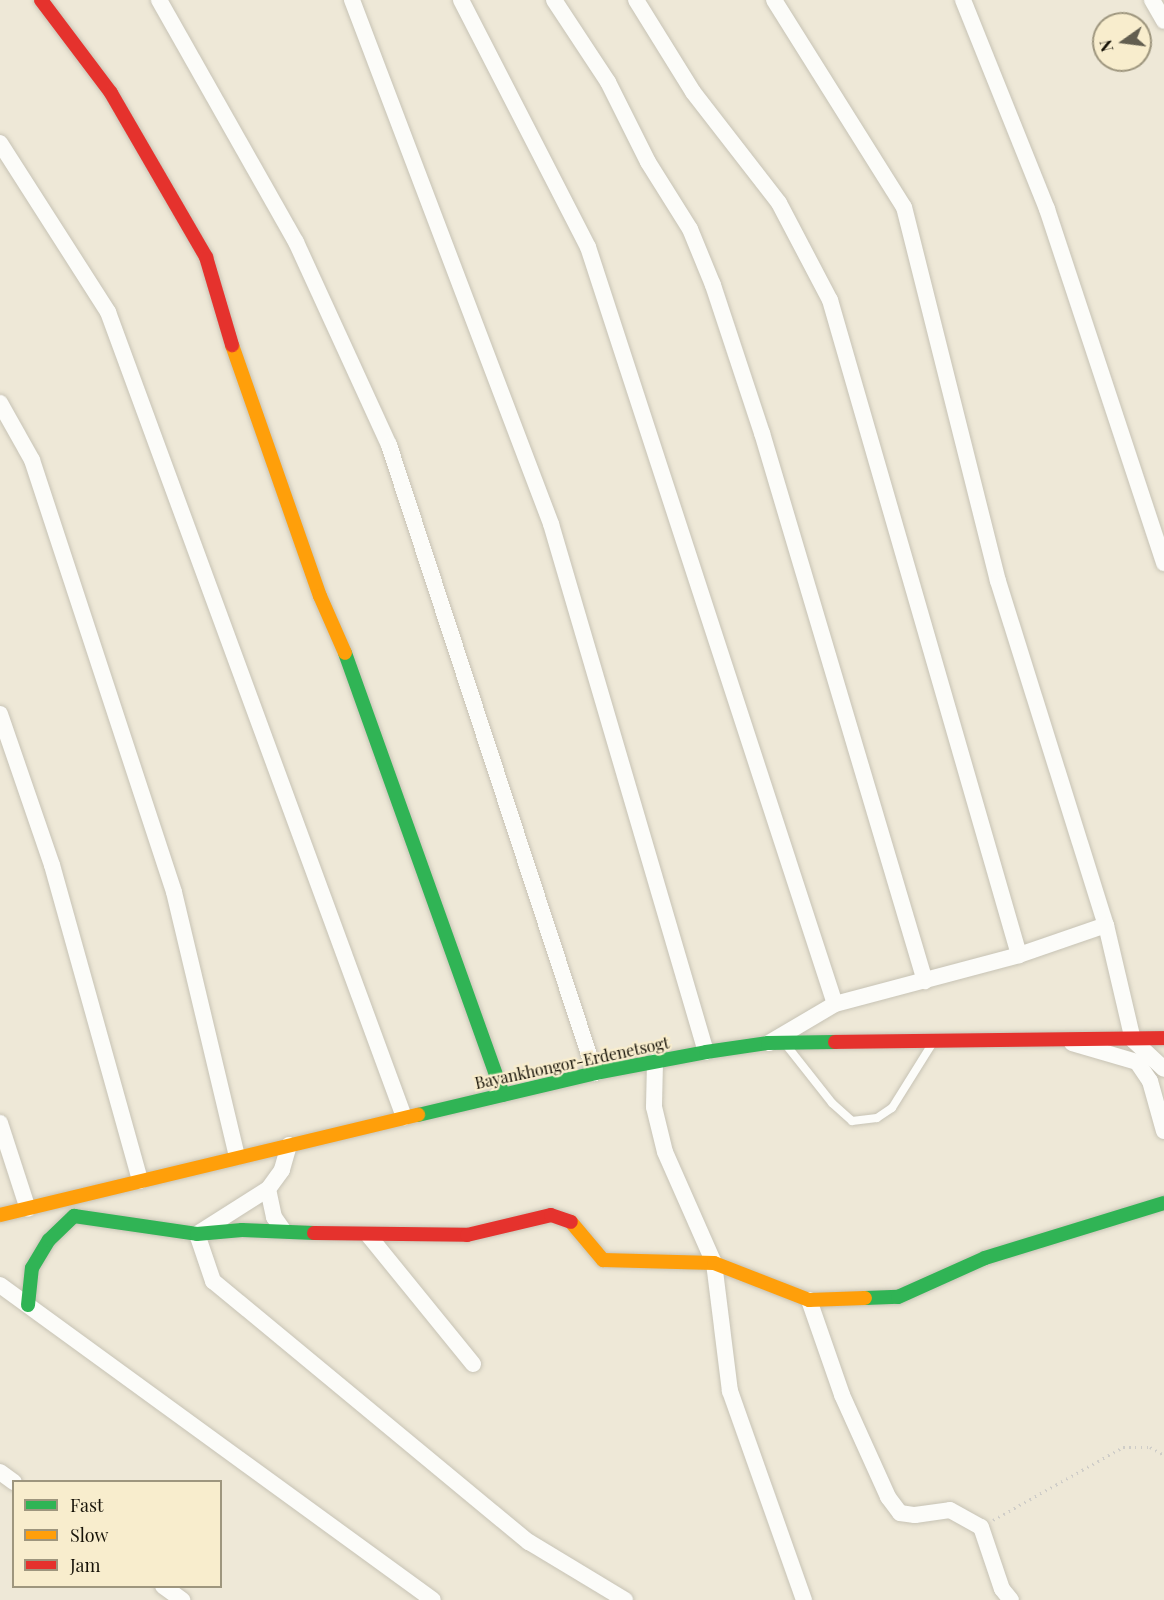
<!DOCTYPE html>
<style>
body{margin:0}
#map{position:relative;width:1164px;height:1600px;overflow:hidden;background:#eee8d7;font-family:"Playfair Display",serif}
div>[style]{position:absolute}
.path>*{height:3px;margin-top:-1.5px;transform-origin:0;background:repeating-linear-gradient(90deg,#cfcdc8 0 1.5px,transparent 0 6px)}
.roads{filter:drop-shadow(0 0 2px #c7c3b5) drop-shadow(0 0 2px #c7c3b5)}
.lane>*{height:8px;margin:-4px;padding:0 4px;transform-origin:4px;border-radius:4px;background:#fcfcf9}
.street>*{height:16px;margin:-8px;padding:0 8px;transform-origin:8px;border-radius:8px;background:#fcfcf9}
.fast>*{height:14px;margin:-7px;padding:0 7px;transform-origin:7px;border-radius:7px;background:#30b455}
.slow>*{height:14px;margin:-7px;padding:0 7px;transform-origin:7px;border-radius:7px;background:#ff9f0a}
.jam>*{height:14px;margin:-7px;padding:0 7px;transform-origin:7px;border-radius:7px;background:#e5322d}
span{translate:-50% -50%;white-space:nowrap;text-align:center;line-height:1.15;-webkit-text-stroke:4.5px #f8edcd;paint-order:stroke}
.street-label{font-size:16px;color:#171308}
.legend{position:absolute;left:12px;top:1480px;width:210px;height:108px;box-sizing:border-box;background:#f8edcd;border:2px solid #9e967e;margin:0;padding:8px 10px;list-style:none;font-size:18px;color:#171308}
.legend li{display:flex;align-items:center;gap:12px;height:30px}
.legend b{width:30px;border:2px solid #9e967e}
.north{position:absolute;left:1092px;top:12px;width:60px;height:60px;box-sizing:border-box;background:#f8edcd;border:2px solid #9e967e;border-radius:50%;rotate:256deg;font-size:16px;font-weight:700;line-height:24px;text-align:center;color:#171308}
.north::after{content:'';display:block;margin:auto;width:21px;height:27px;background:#625e50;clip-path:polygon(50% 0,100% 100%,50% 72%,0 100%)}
</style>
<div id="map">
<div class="path">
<div style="left:993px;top:1520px;width:149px;rotate:-29.3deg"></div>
<div style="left:1123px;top:1447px;width:27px"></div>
<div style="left:1150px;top:1447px;width:16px;rotate:30deg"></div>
</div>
<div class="roads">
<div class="lane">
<div style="left:787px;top:1046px;width:73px;rotate:51.7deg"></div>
<div style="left:832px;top:1103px;width:27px;rotate:42deg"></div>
<div style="left:852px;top:1121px;width:25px;rotate:-7deg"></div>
<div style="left:877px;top:1118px;width:18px;rotate:-34deg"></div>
<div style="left:892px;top:1108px;width:75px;rotate:-58deg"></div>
</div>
<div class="street">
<div style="left:159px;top:0;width:278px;rotate:60.5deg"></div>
<div style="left:296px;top:242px;width:223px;rotate:65.4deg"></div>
<div style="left:389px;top:445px;width:661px;rotate:71.84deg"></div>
<div style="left:352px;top:0;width:561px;rotate:69.2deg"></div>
<div style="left:551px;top:524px;width:550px;rotate:73.64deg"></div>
<div style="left:461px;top:0;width:278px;rotate:62.8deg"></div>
<div style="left:588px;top:247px;width:796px;rotate:71.93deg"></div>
<div style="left:554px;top:0;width:98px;rotate:56.6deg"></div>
<div style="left:608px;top:82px;width:89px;rotate:63.4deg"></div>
<div style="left:648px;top:162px;width:79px;rotate:57.9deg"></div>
<div style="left:690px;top:229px;width:61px;rotate:67.7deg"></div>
<div style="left:713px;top:285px;width:156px;rotate:71.7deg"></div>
<div style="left:762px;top:433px;width:572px;rotate:73.44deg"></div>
<div style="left:636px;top:0;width:108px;rotate:58.2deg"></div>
<div style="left:693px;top:92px;width:140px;rotate:52.2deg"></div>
<div style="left:779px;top:203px;width:110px;rotate:62.3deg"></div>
<div style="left:830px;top:300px;width:682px;rotate:73.9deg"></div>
<div style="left:774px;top:0;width:244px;rotate:57.9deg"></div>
<div style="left:904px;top:207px;width:386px;rotate:75.9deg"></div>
<div style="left:998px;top:581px;width:361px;rotate:72.6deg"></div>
<div style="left:1106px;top:925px;width:118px;rotate:76.8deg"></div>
<div style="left:1133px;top:1040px;width:42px;rotate:43.1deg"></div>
<div style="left:963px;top:0;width:225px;rotate:68.1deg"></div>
<div style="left:1047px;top:209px;width:373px;rotate:71.7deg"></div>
<div style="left:1152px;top:0;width:24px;rotate:60deg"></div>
<div style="left:0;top:143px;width:201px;rotate:57.4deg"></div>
<div style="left:108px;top:312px;width:858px;rotate:69.81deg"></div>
<div style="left:0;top:403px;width:65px;rotate:60.7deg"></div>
<div style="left:32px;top:460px;width:455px;rotate:71.8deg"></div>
<div style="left:174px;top:892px;width:272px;rotate:76.6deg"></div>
<div style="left:0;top:714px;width:160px;rotate:71deg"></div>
<div style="left:52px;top:865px;width:328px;rotate:74.4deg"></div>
<div style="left:769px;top:1043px;width:77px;rotate:-30.6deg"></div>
<div style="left:835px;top:1004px;width:190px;rotate:-14.9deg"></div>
<div style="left:1019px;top:955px;width:92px;rotate:-19deg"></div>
<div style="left:1072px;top:1043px;width:68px;rotate:16.3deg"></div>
<div style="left:1137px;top:1062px;width:23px;rotate:56deg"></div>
<div style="left:1150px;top:1081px;width:52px;rotate:74.4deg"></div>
<div style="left:655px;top:1062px;width:45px;rotate:91.3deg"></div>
<div style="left:654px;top:1107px;width:46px;rotate:76.3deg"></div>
<div style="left:665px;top:1152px;width:121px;rotate:66.2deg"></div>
<div style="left:714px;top:1263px;width:129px;rotate:82.9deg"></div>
<div style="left:730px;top:1391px;width:222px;rotate:70.5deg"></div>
<div style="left:0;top:1123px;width:90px;rotate:72deg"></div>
<div style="left:289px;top:1145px;width:26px;rotate:106deg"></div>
<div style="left:282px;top:1170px;width:24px;rotate:126deg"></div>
<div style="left:268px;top:1189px;width:84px;rotate:147.6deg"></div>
<div style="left:197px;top:1234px;width:50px;rotate:71.2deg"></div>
<div style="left:213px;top:1281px;width:410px;rotate:39.6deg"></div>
<div style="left:529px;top:1542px;width:112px;rotate:31.1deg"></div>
<div style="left:268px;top:1189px;width:29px;rotate:78deg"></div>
<div style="left:274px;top:1217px;width:16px;rotate:55deg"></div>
<div style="left:369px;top:1236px;width:165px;rotate:50.9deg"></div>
<div style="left:0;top:1285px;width:535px;rotate:36.04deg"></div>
<div style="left:809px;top:1300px;width:101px;rotate:70.8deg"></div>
<div style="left:842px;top:1395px;width:112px;rotate:65.7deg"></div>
<div style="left:888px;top:1497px;width:20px;rotate:53deg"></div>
<div style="left:900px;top:1513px;width:15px;rotate:8deg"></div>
<div style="left:915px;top:1515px;width:35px;rotate:-8deg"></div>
<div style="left:950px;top:1510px;width:35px;rotate:29deg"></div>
<div style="left:981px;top:1527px;width:65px;rotate:71.3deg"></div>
<div style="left:1002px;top:1589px;width:14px;rotate:51deg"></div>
<div style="left:0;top:1472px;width:17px;rotate:36deg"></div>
<div style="left:163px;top:1586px;width:24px;rotate:36deg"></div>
</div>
<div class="fast">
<div style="left:345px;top:653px;width:469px;rotate:70.3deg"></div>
<div style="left:418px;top:1115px;width:182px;rotate:-13.3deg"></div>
<div style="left:595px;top:1073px;width:113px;rotate:-10.7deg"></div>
<div style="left:706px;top:1052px;width:63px;rotate:-8.3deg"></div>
<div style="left:768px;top:1043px;width:67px;rotate:-0.9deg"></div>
<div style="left:865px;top:1298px;width:33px;rotate:-2deg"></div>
<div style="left:898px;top:1297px;width:95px;rotate:-24.1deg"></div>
<div style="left:985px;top:1258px;width:187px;rotate:-17.1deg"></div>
<div style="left:28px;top:1305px;width:37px;rotate:-84deg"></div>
<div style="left:32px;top:1268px;width:33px;rotate:-59deg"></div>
<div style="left:49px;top:1240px;width:35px;rotate:-44deg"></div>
<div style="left:74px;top:1216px;width:124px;rotate:8.3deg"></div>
<div style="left:197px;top:1234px;width:45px;rotate:-5.1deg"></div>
<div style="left:242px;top:1230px;width:72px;rotate:2.4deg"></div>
</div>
<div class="slow">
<div style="left:232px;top:345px;width:266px;rotate:70.7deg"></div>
<div style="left:320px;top:596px;width:62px;rotate:66.3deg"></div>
<div style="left:0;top:1215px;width:430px;rotate:-13.5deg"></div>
<div style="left:571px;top:1222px;width:50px;rotate:49.9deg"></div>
<div style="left:603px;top:1260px;width:111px;rotate:1.5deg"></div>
<div style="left:714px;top:1263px;width:102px;rotate:21.3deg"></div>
<div style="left:809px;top:1300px;width:56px;rotate:-2deg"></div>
</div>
<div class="jam">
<div style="left:41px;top:0;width:116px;rotate:53deg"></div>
<div style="left:111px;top:93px;width:190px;rotate:59.9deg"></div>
<div style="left:206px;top:257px;width:92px;rotate:73.5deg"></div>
<div style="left:835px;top:1042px;width:329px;rotate:-0.7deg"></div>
<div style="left:314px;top:1233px;width:153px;rotate:0.7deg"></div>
<div style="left:467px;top:1235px;width:86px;rotate:-13.4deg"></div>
<div style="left:551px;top:1215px;width:21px;rotate:19deg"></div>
</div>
</div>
<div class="street-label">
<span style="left:572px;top:1063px;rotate:-12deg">Bayankhongor-Erdenetsogt</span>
</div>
<ul class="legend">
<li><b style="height:8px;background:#30b455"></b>Fast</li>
<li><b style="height:8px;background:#ff9f0a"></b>Slow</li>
<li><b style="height:8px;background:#e5322d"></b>Jam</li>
</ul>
<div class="north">N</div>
</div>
